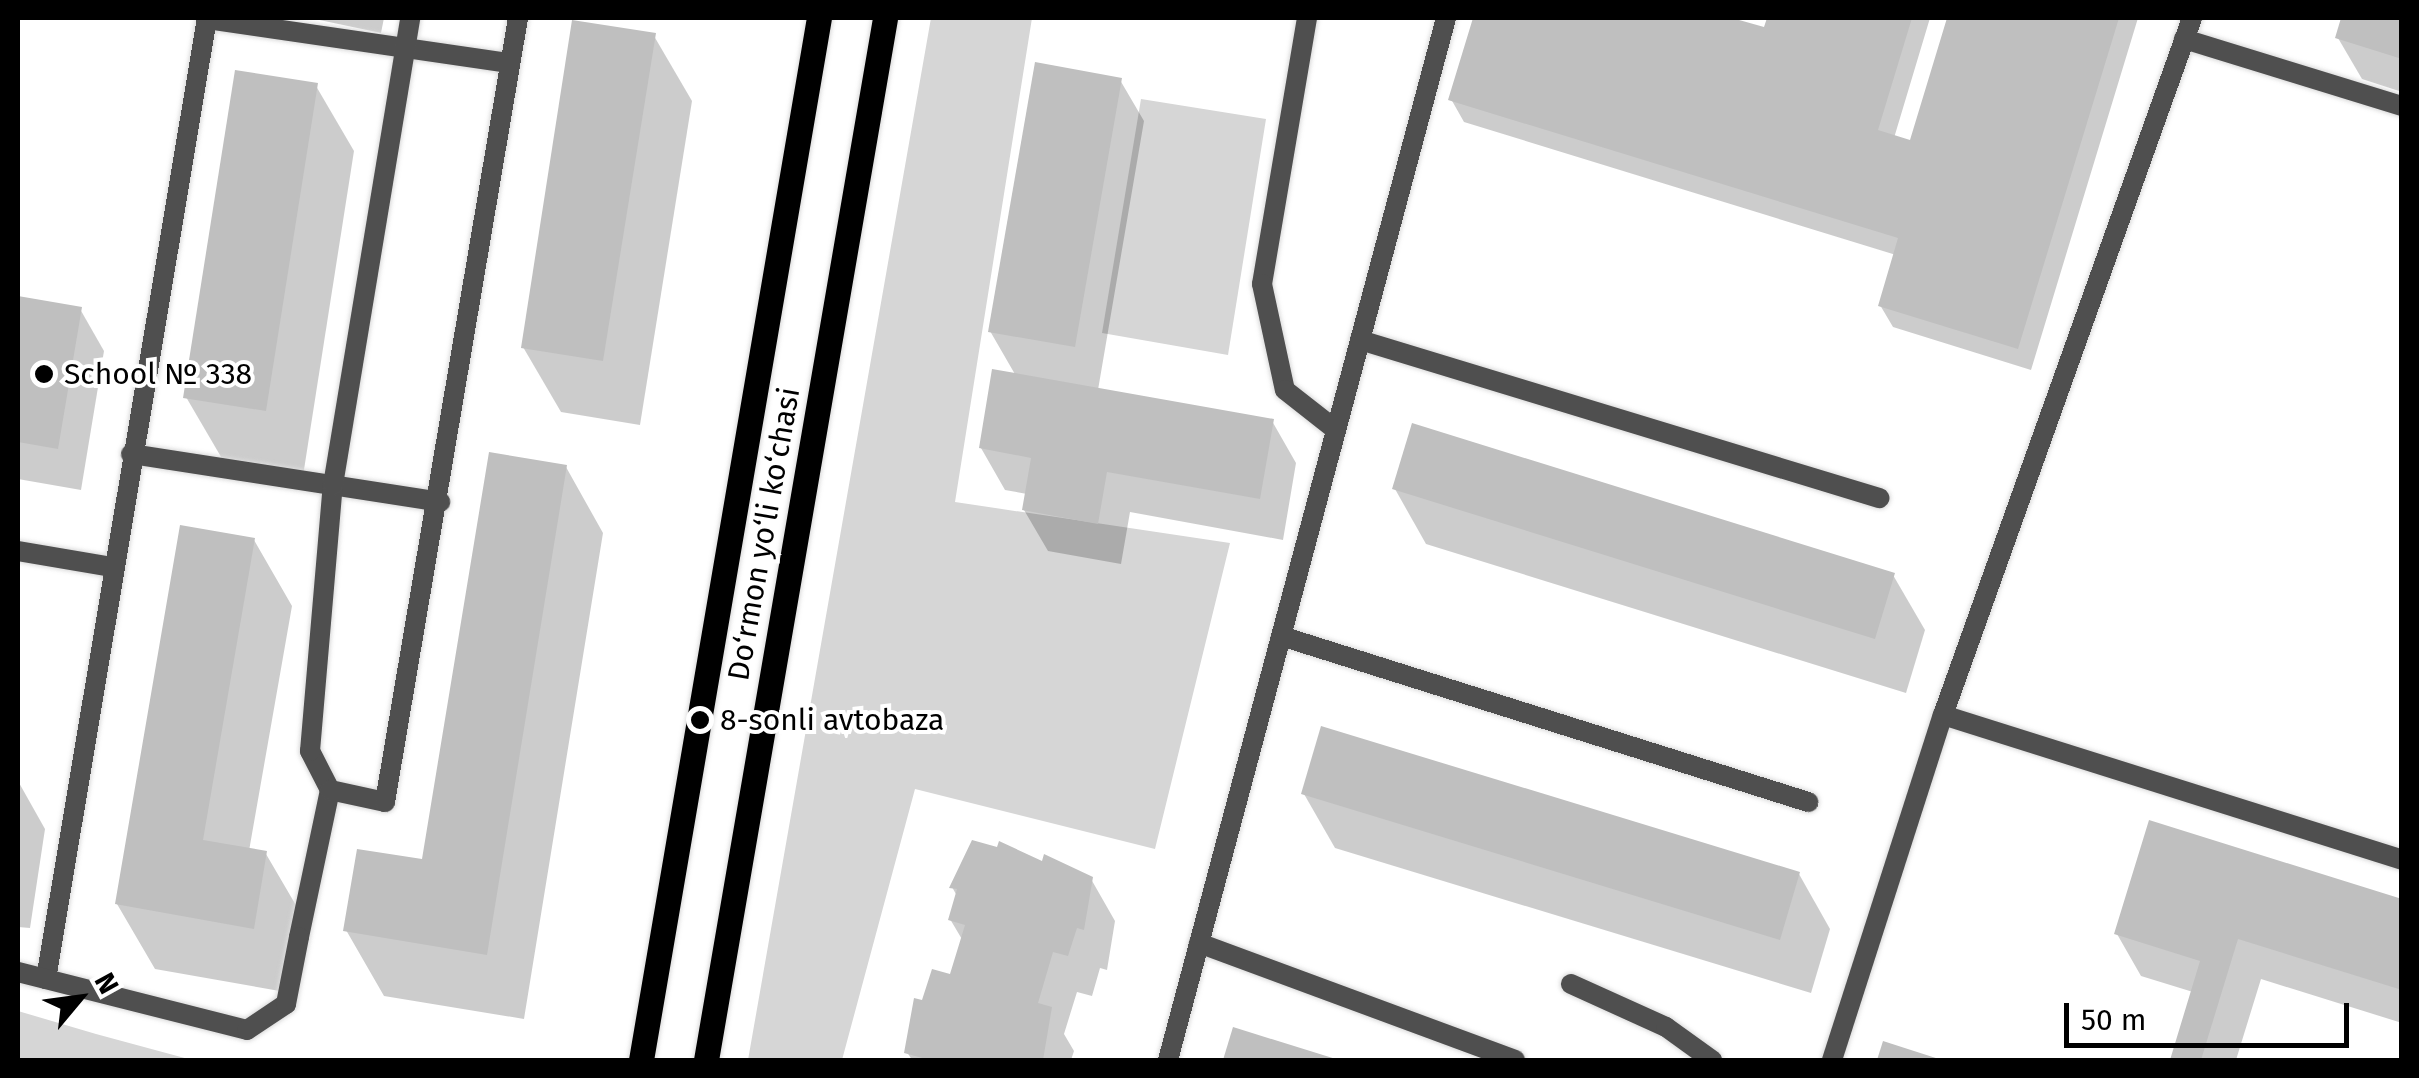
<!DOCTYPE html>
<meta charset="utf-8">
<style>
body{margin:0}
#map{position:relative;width:2419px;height:1078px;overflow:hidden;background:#fff;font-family:"Fira Sans",sans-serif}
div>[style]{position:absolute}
.green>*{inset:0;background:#d6d6d6}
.shadow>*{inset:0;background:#0003}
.building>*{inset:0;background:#bfbfbf}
.roads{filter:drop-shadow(0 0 2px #dbdbdb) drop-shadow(0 0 2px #dbdbdb)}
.service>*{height:20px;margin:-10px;padding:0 10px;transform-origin:10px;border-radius:10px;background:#4f4f4f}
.minor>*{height:20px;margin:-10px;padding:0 10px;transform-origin:10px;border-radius:10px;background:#4f4f4f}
.primary>*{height:25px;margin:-12.5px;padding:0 12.5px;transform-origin:12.5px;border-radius:12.5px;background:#000}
.dots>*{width:28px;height:28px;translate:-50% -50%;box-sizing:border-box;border:5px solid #fff;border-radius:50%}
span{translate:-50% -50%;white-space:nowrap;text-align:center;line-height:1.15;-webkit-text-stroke:8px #fff;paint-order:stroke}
.poi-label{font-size:30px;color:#000}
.left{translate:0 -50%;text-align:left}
.street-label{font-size:30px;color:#000}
.frame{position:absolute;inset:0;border:20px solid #000;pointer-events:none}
.north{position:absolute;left:30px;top:948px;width:100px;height:100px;-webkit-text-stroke:8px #fff;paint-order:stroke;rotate:61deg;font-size:28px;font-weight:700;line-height:40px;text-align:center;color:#000}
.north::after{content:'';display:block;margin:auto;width:35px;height:45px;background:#000;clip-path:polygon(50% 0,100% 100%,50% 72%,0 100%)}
.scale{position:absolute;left:2064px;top:1003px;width:285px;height:45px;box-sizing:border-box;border:5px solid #000;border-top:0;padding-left:12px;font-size:30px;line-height:35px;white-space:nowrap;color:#000;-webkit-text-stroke:8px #fff;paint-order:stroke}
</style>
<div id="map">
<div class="green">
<div style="clip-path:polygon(931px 18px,1032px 18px,955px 502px,1230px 543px,1155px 849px,915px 789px,842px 1060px,748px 1060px)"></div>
<div style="clip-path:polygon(1141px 99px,1266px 119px,1228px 355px,1102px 333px)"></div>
<div style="clip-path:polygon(18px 1011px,96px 1034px,192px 1060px,18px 1060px)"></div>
</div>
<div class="shadow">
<div style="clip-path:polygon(310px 18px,384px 18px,381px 33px)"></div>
<div style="clip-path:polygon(1476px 18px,1723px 18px,1765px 31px,1769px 18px,1930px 18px,1894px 138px,1912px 143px,1950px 18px,2138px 18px,2031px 370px,1893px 327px,1880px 305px,1896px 255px,1464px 122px,1451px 99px)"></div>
<div style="clip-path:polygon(2344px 18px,2402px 18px,2402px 92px,2362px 79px,2338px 38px)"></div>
<div style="clip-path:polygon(654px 36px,692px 101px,640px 425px,561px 412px,523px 347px)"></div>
<div style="clip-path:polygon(1120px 80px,1144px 121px,1098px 390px,1272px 421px,1296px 463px,1283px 540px,1130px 512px,1121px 564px,1048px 551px,1024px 510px,1027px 494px,1005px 490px,981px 448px,1016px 376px,990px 331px)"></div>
<div style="clip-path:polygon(316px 86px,354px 151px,303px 476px,224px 462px,186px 397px)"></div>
<div style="clip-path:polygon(18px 299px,80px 309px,104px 351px,81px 490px,18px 479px)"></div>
<div style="clip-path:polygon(566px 467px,603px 533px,524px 1019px,384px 996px,346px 930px,424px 862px)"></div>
<div style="clip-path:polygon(1395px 489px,1893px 575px,1925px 630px,1906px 693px,1426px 544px)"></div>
<div style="clip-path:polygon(254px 540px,292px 606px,249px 851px,266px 854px,304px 919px,291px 993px,155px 969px,117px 904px)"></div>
<div style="clip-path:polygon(18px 781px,45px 829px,30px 928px,18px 927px)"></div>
<div style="clip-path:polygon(1304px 794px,1799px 874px,1830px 929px,1811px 993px,1335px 848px)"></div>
<div style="clip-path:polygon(1044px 865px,1091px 879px,1115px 921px,1107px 970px,1100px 968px,1092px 996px,1077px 992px,1064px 1034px,1074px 1051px,1071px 1060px,912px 1060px,907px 1052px,924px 1003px,951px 977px,963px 941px,950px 919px,957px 896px,952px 887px)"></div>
<div style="clip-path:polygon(2402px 902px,2402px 1023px,2261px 979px,2236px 1060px,2172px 1060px,2193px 992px,2141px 976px,2117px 934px)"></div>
<div style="clip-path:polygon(1235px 1030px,1333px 1060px,1225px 1060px)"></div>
</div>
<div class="building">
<div style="clip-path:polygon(1473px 18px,1732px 18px,1764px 27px,1767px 18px,1912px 18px,1878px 130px,1910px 140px,1947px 18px,2119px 18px,2018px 349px,1878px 306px,1898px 238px,1448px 100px)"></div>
<div style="clip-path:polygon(2341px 18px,2402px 18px,2402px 59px,2335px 38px)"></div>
<div style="clip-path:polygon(572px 20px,656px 33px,603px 361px,521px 348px)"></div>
<div style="clip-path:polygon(1035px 62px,1122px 78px,1075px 347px,988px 332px)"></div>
<div style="clip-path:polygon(235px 70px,318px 83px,266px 411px,183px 398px)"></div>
<div style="clip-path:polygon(18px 296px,82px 307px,58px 449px,18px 442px)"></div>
<div style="clip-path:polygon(992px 369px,1274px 419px,1260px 499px,1107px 472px,1098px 524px,1022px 510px,1031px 458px,979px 448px)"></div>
<div style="clip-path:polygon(1412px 423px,1895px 573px,1875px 639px,1392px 489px)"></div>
<div style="clip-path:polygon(489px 452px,567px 465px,487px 955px,343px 931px,357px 849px,422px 859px)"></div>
<div style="clip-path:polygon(180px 525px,255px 538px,203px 840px,267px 851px,254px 929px,115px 904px)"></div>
<div style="clip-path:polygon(1321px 726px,1800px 872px,1780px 940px,1301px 794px)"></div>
<div style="clip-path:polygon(2149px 820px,2402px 899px,2402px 990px,2238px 939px,2201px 1060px,2170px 1060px,2200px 961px,2114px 934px)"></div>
<div style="clip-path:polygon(972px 840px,997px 847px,999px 841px,1042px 861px,1044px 854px,1093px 877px,1084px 930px,1077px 928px,1068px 956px,1053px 952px,1038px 1003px,1052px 1007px,1043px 1060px,930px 1060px,904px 1053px,914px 998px,922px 1000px,932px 969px,950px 974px,965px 925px,948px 920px,957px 889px,949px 888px)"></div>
<div style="clip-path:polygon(1233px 1027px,1339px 1060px,1223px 1060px)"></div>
<div style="clip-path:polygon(1883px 1041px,1942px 1060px,1877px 1060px)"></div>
</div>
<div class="roads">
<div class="service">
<div style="left:1307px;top:18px;width:270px;rotate:99.6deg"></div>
<div style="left:1262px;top:284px;width:108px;rotate:77.8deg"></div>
<div style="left:1285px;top:390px;width:65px;rotate:38.1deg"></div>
<div style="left:207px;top:19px;width:306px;rotate:8.3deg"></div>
<div style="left:2184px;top:39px;width:228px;rotate:17.1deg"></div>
<div style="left:1360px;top:340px;width:543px;rotate:16.93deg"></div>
<div style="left:131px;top:454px;width:313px;rotate:8.8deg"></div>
<div style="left:18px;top:551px;width:95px;rotate:9.7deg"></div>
<div style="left:1281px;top:636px;width:553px;rotate:17.48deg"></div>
<div style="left:1943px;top:715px;width:481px;rotate:17.5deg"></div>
<div style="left:330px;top:790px;width:44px;rotate:-117.1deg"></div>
<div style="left:310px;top:751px;width:267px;rotate:-85.1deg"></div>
<div style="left:333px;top:485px;width:473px;rotate:-80.6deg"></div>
<div style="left:299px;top:937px;width:150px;rotate:-78.1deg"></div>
<div style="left:330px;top:790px;width:56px;rotate:12.3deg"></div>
<div style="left:385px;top:802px;width:795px;rotate:-80.37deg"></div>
<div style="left:1199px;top:943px;width:337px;rotate:20.3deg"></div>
<div style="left:46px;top:979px;width:974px;rotate:-80.49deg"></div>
<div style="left:1571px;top:984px;width:104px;rotate:24.4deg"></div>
<div style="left:1666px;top:1027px;width:57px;rotate:35.7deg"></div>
<div style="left:1168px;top:1060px;width:1078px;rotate:-75.06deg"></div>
<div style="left:1832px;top:1060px;width:362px;rotate:-72.2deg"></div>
<div style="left:1943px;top:715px;width:740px;rotate:-70.34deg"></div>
</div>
<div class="minor">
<div style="left:18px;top:972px;width:236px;rotate:14.2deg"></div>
<div style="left:247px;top:1030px;width:47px;rotate:-33.7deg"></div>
<div style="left:286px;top:1004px;width:68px;rotate:-79deg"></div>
</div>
<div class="primary">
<div style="left:641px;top:1060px;width:1057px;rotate:-80.31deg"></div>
<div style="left:706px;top:1060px;width:1057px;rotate:-80.25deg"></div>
</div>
</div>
<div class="dots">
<div style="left:44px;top:374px;background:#000"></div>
<div style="left:700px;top:720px;background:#000"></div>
</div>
<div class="poi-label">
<span class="left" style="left:64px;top:374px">School № 338</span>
<span class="left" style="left:720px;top:720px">8-sonli avtobaza</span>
</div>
<div class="street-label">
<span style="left:764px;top:534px;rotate:-80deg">Do‘rmon yo‘li ko‘chasi</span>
</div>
<div class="frame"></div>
<div class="north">N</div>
<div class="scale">50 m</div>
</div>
